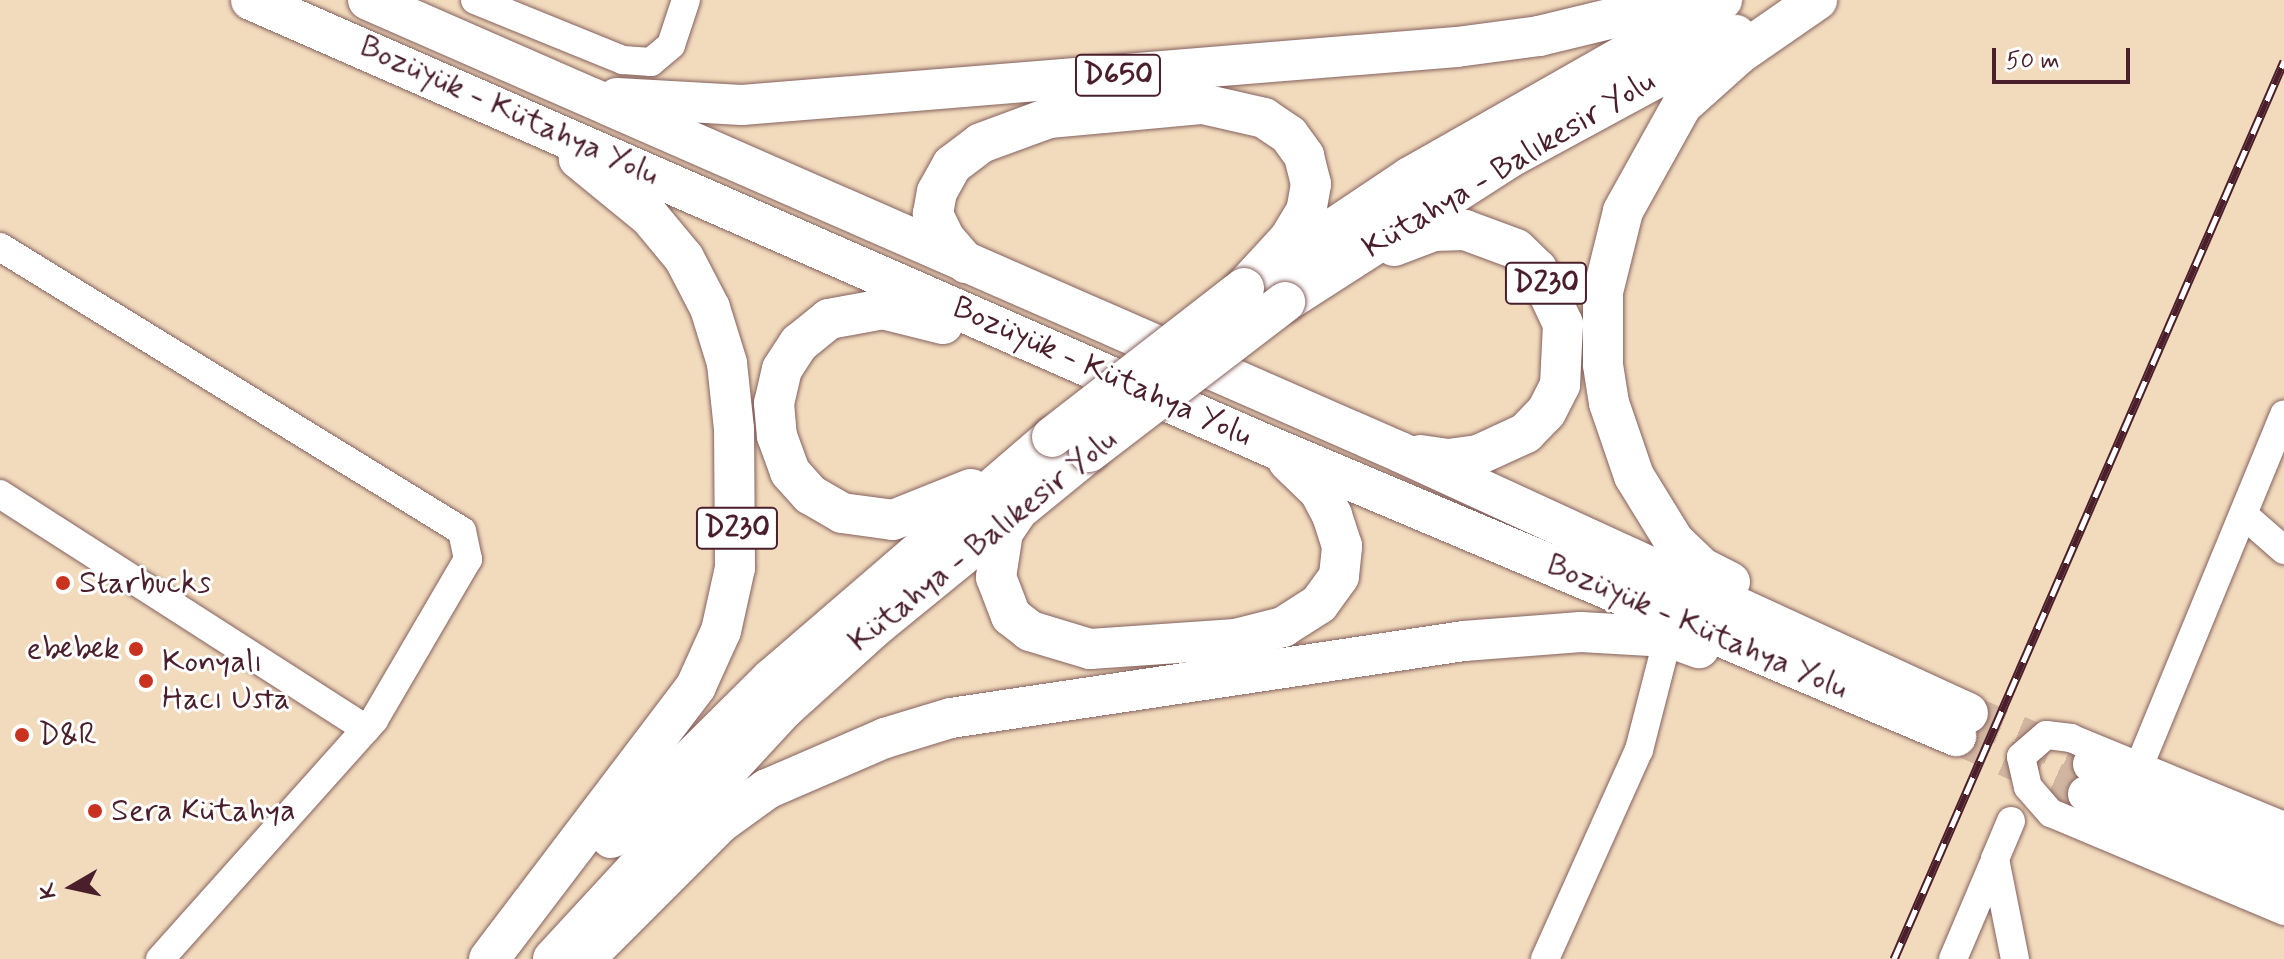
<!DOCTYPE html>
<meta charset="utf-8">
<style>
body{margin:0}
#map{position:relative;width:2284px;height:959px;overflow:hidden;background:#f2dbbd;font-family:Mynerve,sans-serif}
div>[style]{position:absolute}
.major-tunnel>*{height:36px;margin-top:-18px;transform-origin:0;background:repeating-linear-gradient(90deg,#d0b5a0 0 36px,transparent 0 54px)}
.roads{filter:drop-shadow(0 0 2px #85615e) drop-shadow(0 0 2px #85615e)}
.minor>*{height:28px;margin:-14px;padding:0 14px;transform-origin:14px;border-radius:14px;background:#fff}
.major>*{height:36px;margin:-18px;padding:0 18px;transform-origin:18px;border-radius:18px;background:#fff}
.highway>*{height:40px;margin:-20px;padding:0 20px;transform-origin:20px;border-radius:20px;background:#fff}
.rail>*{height:9px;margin-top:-4.5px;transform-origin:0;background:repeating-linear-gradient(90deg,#fff 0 18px,#4a1f2b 0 36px);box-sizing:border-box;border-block:2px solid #4a1f2b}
.bridges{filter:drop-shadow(0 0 2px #85615e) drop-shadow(0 0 2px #85615e)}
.highway-bridge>*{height:40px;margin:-20px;padding:0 20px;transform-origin:20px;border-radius:20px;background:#fff}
.dots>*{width:22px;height:22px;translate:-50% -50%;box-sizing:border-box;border:4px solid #fff;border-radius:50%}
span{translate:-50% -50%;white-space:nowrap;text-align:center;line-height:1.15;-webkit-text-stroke:6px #fff;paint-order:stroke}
.shield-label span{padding:2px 6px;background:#fff;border:2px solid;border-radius:6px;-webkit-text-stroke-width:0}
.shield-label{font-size:30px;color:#4a1f2b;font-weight:700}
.street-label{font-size:32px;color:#4a1f2b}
.poi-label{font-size:32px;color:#4a1f2b}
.left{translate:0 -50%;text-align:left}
.right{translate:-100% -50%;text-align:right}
.north{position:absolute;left:32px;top:847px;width:80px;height:80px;-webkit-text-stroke:6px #fff;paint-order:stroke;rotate:261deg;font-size:22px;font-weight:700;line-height:32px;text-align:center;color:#4a1f2b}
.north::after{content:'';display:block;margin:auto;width:28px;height:36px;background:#4a1f2b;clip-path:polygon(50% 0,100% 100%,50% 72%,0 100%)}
.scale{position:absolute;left:1992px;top:48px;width:138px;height:36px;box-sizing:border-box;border:4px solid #4a1f2b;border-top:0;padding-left:10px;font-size:24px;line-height:28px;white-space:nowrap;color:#4a1f2b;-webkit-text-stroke:6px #fff;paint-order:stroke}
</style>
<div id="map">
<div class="major-tunnel">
<div style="left:1968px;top:713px;width:133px;rotate:22.5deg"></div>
<div style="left:1956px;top:736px;width:142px;rotate:24deg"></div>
</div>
<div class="roads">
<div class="minor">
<div style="left:475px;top:0;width:160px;rotate:22.1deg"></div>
<div style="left:623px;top:60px;width:28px;rotate:4deg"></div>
<div style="left:651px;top:62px;width:26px;rotate:-40deg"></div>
<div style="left:671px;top:45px;width:47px;rotate:-71.6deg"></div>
<div style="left:0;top:247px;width:542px;rotate:31.58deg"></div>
<div style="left:462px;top:531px;width:29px;rotate:78deg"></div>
<div style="left:468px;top:559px;width:186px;rotate:120.3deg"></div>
<div style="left:374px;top:720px;width:321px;rotate:131.8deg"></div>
<div style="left:0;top:494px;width:435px;rotate:32.7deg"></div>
<div style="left:2244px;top:515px;width:53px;rotate:41.2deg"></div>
<div style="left:2140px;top:764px;width:378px;rotate:-67.6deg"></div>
<div style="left:2011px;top:821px;width:41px;rotate:112.8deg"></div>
<div style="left:1995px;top:859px;width:102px;rotate:78.7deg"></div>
<div style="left:2284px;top:826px;width:230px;rotate:-157.6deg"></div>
<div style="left:2071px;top:738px;width:25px;rotate:-173deg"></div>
<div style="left:2046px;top:735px;width:33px;rotate:139deg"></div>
<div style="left:2021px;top:757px;width:31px;rotate:77deg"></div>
<div style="left:2028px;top:787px;width:35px;rotate:49deg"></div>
<div style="left:2051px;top:813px;width:253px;rotate:22.8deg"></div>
<div style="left:1545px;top:959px;width:229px;rotate:-65.8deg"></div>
<div style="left:1639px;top:750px;width:117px;rotate:-75.6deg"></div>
<div style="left:1953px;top:959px;width:108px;rotate:-67deg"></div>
</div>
<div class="major">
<div style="left:2091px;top:764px;width:211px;rotate:24deg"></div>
<div style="left:2086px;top:794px;width:217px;rotate:24.2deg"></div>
</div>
<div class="highway">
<div style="left:251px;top:0;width:1111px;rotate:23.66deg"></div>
<div style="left:1269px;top:446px;width:746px;rotate:22.89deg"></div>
<div style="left:368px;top:0;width:1127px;rotate:23.65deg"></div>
<div style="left:1400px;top:452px;width:625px;rotate:24.68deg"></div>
<div style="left:617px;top:98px;width:125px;rotate:3.2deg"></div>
<div style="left:742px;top:105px;width:717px;rotate:-4.64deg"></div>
<div style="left:1457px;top:47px;width:83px;rotate:-7.6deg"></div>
<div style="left:1539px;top:36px;width:153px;rotate:-13.6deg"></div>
<div style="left:1394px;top:246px;width:43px;rotate:-20.6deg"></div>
<div style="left:1434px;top:231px;width:31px;rotate:-2deg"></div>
<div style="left:1465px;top:230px;width:54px;rotate:20.4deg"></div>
<div style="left:1516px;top:249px;width:29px;rotate:44deg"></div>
<div style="left:1537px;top:269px;width:61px;rotate:64.7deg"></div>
<div style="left:1563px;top:324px;width:61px;rotate:92.8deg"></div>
<div style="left:1560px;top:385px;width:30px;rotate:117deg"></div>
<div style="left:1546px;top:412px;width:29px;rotate:134deg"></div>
<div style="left:1526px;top:433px;width:53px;rotate:155.4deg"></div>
<div style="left:1478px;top:455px;width:30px;rotate:172deg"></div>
<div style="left:1448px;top:459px;width:28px;rotate:-172deg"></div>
<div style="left:966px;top:263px;width:32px;rotate:-131deg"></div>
<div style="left:945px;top:239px;width:28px;rotate:-116deg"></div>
<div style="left:933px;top:214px;width:22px;rotate:-80deg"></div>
<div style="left:937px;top:192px;width:31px;rotate:-61deg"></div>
<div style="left:952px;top:165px;width:36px;rotate:-37deg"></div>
<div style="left:981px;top:143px;width:72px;rotate:-20.2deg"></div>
<div style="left:1049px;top:118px;width:155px;rotate:-5.2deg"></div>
<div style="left:1203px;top:104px;width:63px;rotate:12.9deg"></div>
<div style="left:1264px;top:118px;width:30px;rotate:34deg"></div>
<div style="left:1289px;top:135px;width:26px;rotate:54deg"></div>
<div style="left:1304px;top:156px;width:29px;rotate:76deg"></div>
<div style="left:1311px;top:184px;width:27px;rotate:100deg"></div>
<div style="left:1306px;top:211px;width:31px;rotate:121deg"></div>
<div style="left:1290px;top:238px;width:68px;rotate:132.6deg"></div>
<div style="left:1280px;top:264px;width:156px;rotate:-33.8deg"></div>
<div style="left:1410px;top:177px;width:359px;rotate:-29.6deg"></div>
<div style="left:1285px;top:302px;width:266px;rotate:-32.7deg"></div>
<div style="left:1509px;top:158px;width:258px;rotate:-28.5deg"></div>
<div style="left:943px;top:324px;width:62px;rotate:-166deg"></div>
<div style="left:883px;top:309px;width:55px;rotate:169.5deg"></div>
<div style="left:829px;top:319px;width:38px;rotate:141deg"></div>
<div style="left:799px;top:343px;width:31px;rotate:123deg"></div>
<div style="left:782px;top:369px;width:35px;rotate:103deg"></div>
<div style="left:774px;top:403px;width:33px;rotate:85deg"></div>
<div style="left:777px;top:436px;width:38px;rotate:70deg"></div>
<div style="left:790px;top:472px;width:31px;rotate:48deg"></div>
<div style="left:811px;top:495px;width:36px;rotate:30deg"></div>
<div style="left:842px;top:513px;width:51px;rotate:7.8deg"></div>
<div style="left:893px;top:520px;width:84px;rotate:-21.7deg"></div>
<div style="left:1016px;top:513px;width:23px;rotate:124deg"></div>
<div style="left:1003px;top:532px;width:46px;rotate:98.8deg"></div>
<div style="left:996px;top:577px;width:42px;rotate:69deg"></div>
<div style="left:1011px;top:616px;width:24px;rotate:38deg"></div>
<div style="left:1030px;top:631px;width:63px;rotate:16.7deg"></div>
<div style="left:1090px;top:649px;width:146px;rotate:-3.9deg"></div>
<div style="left:1236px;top:639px;width:49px;rotate:-14.3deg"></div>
<div style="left:1283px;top:627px;width:43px;rotate:-32.6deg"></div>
<div style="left:1319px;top:604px;width:34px;rotate:-54deg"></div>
<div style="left:1339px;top:576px;width:30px;rotate:-84deg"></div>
<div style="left:1342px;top:546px;width:33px;rotate:-108deg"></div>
<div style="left:1332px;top:515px;width:27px;rotate:-118deg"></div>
<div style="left:1319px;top:491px;width:43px;rotate:-135.9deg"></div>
<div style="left:1730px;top:582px;width:33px;rotate:-153deg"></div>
<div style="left:1701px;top:567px;width:37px;rotate:-136deg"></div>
<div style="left:1674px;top:541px;width:76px;rotate:-121.6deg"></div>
<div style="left:1634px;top:476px;width:77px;rotate:-108.9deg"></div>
<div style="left:1609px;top:403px;width:39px;rotate:-99deg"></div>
<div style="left:1603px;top:364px;width:72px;rotate:-90deg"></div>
<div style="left:1603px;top:292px;width:83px;rotate:-76.1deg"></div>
<div style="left:1623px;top:211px;width:121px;rotate:-60.9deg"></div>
<div style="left:1682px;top:105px;width:76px;rotate:-41.8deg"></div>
<div style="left:1739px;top:54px;width:95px;rotate:-34.7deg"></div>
<div style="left:611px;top:838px;width:226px;rotate:-44.8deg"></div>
<div style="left:771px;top:679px;width:371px;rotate:-40.7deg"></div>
<div style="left:489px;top:959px;width:343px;rotate:-52.8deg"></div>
<div style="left:696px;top:686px;width:60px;rotate:-65.6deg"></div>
<div style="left:721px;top:631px;width:65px;rotate:-77.5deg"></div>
<div style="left:735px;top:568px;width:139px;rotate:-90.4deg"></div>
<div style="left:734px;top:429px;width:66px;rotate:-96.1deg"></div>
<div style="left:727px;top:363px;width:58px;rotate:-107.2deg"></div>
<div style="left:710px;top:308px;width:56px;rotate:-117.5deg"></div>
<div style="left:684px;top:258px;width:53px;rotate:-129.7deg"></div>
<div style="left:650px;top:217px;width:92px;rotate:-140.8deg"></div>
<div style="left:553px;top:959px;width:340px;rotate:-47.3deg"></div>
<div style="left:784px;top:709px;width:125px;rotate:-42.1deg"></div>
<div style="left:877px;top:625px;width:274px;rotate:-39.2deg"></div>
<div style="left:584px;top:959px;width:192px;rotate:-45deg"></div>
<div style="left:720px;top:823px;width:58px;rotate:-35.9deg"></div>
<div style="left:767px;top:789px;width:129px;rotate:-23.4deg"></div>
<div style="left:885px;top:738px;width:69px;rotate:-16.9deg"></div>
<div style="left:951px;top:718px;width:519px;rotate:-8.54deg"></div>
<div style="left:1464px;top:641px;width:117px;rotate:-4.4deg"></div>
<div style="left:1581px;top:632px;width:87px;rotate:3.3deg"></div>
<div style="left:1668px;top:637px;width:33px;rotate:20deg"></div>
</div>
</div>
<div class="rail">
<div style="left:1894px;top:959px;width:979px;rotate:-66.52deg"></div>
</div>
<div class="bridges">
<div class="highway-bridge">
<div style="left:1052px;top:437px;width:243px;rotate:-37.8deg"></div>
<div style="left:1089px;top:452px;width:247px;rotate:-37.4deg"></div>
</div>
</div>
<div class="dots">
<div style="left:63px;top:583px;background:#c8321e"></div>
<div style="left:136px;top:649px;background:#c8321e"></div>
<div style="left:146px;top:681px;background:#c8321e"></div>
<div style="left:22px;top:735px;background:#c8321e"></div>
<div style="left:95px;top:811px;background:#c8321e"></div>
</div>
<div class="shield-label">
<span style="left:1118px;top:75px">D650</span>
<span style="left:1546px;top:283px">D230</span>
<span style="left:737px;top:528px">D230</span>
</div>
<div class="street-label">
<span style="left:509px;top:111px;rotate:24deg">Bozüyük - Kütahya Yolu</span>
<span style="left:1509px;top:165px;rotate:-31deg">Kütahya - Balıkesir Yolu</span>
<span style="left:1102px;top:372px;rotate:24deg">Bozüyük - Kütahya Yolu</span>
<span style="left:983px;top:541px;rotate:-39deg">Kütahya - Balıkesir Yolu</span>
<span style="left:1697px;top:627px;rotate:23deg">Bozüyük - Kütahya Yolu</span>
</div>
<div class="poi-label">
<span class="left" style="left:79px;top:583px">Starbucks</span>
<span class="right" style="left:120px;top:649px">ebebek</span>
<span class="left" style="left:162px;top:681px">Konyalı<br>Hacı Usta</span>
<span class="left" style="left:38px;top:735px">D&amp;R</span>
<span class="left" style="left:111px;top:811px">Sera Kütahya</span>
</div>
<div class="north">K</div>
<div class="scale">50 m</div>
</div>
